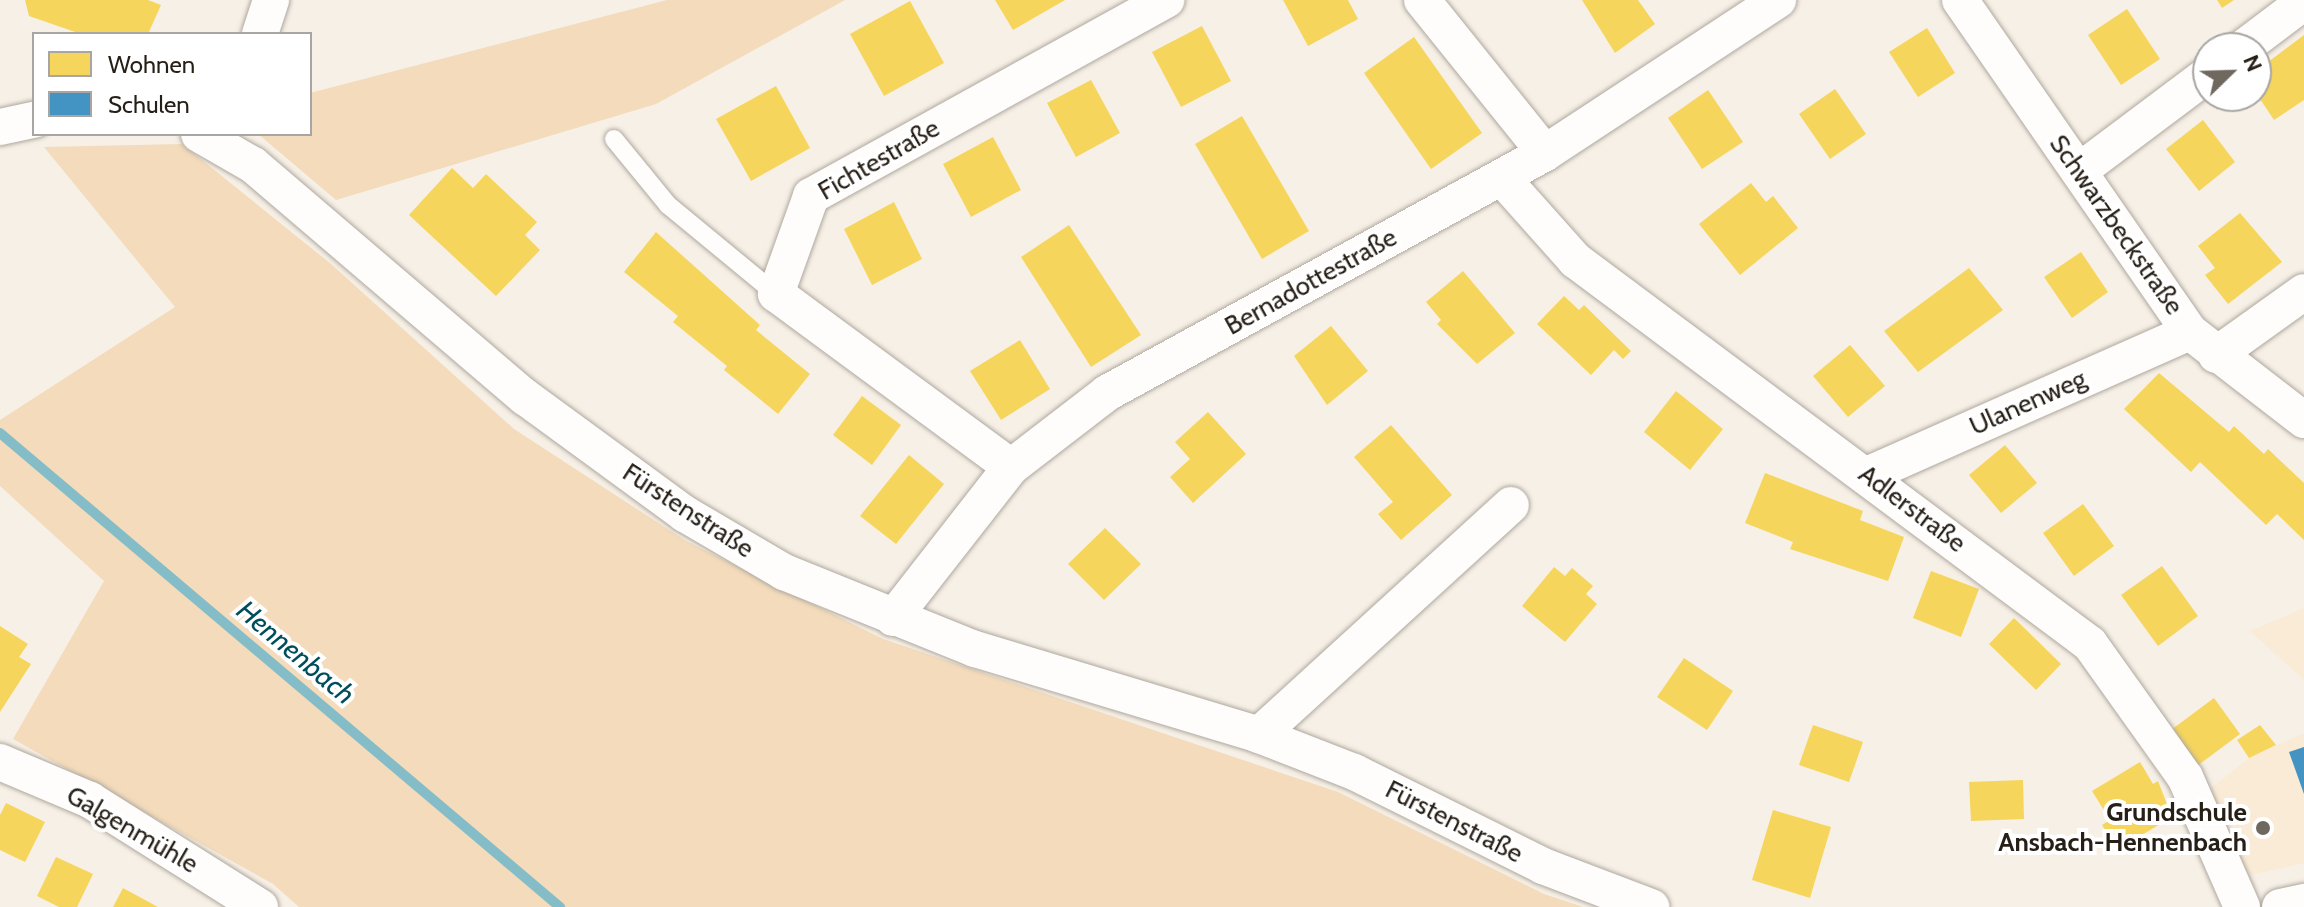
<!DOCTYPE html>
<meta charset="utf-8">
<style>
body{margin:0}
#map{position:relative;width:2304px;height:907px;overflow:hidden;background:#f7f0e6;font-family:Cabin,sans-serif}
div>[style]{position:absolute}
.built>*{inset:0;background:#faebd6}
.green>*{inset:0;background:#f3dbbb}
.homes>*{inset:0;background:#f6d55c}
.schools>*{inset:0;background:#4393c3}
.stream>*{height:10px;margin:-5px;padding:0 5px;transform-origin:5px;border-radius:5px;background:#84bcc7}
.roads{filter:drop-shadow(0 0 2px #aea8a0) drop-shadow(0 0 2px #aea8a0)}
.service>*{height:18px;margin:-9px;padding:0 9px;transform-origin:9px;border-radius:9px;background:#fefdfb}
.minor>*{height:36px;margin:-18px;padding:0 18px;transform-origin:18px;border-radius:18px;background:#fefdfb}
.dots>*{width:22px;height:22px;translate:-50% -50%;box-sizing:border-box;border:4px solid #fff;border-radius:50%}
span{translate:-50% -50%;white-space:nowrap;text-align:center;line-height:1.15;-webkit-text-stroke:8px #fff;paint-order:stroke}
.street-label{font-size:26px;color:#261f17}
.poi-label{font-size:26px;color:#261f17;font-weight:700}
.right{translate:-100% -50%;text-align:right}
.water-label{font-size:28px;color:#004d5b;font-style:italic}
.legend{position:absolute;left:32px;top:32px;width:280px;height:104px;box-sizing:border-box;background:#fff;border:2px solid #a8a5a2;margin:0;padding:10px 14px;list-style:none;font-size:24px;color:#261f17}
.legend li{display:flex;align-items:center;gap:16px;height:40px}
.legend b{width:40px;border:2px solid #a8a5a2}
.north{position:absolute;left:2192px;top:32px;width:80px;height:80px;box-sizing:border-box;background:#fff;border:2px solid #a8a5a2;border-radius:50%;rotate:67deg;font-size:22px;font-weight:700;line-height:32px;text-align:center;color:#261f17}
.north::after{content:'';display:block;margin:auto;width:28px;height:36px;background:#6f685f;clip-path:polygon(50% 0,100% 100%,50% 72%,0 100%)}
</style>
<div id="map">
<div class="built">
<div style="clip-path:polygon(2304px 608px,2304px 680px,2250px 631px)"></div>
<div style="clip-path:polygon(2304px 733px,2304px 863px,2247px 876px,2205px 793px,2249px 758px)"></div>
</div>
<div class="green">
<div style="clip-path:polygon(667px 0,845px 0,656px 104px,336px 200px,258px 134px,310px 134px,310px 93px)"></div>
<div style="clip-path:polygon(182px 144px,331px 264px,514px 429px,686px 541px,883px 639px,1338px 792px,1544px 894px,1583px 907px,299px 907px,273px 884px,13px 739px,104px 581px,0 486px,0 420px,175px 307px,44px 147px)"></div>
</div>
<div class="homes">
<div style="clip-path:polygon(25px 0,148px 0,161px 5px,148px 34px,81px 34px,29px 16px)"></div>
<div style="clip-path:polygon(995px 0,1065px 0,1013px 30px)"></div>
<div style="clip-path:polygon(1283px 0,1348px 0,1358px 19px,1308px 46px)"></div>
<div style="clip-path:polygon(1582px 0,1638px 0,1655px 24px,1615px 53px)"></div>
<div style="clip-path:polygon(2217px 0,2234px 0,2222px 8px)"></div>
<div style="clip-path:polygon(910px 1px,944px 63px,884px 96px,850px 34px)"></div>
<div style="clip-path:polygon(2127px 9px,2160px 59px,2121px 85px,2088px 35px)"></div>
<div style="clip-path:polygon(1202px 26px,1231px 81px,1181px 107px,1152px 52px)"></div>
<div style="clip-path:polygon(1927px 28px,1955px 73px,1918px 97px,1889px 52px)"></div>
<div style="clip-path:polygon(2304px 35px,2304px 100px,2274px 120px,2256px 93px,2256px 71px)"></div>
<div style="clip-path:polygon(1414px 37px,1482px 133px,1431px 169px,1364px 73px)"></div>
<div style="clip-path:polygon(1091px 80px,1120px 133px,1076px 157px,1047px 103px)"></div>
<div style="clip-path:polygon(776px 86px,810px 148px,751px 181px,716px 119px)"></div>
<div style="clip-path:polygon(1835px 89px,1866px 134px,1830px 159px,1799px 114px)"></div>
<div style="clip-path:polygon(1708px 90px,1743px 142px,1702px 169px,1668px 118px)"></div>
<div style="clip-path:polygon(1242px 116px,1309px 231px,1262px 259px,1195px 144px)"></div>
<div style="clip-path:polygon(2203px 120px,2235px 162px,2199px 191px,2166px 149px)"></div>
<div style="clip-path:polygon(993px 137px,1021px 190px,971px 217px,943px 164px)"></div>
<div style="clip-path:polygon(452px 168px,473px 188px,486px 174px,537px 222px,525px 235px,540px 250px,496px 296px,409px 215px)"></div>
<div style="clip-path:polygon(1751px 183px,1766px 202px,1773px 196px,1798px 228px,1740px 275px,1699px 224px)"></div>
<div style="clip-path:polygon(894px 202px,922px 259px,872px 285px,844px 229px)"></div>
<div style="clip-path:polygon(2240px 213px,2282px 262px,2228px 304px,2205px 275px,2215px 268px,2198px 246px)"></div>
<div style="clip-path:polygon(1069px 225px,1141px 335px,1091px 367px,1021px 257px)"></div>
<div style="clip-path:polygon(656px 232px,760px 325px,756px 330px,810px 374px,778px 414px,724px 370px,727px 366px,673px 322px,678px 316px,624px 272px)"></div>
<div style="clip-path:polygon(2081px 252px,2108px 292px,2072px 318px,2044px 277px)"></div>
<div style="clip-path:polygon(1969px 268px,2003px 310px,1918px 372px,1884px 331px)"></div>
<div style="clip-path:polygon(1463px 271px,1515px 333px,1477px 364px,1437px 324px,1441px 320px,1426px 302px)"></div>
<div style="clip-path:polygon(1564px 296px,1579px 310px,1584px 305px,1631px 351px,1623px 359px,1614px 350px,1591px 375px,1537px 324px)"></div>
<div style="clip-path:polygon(1331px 326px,1368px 371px,1327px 405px,1294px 356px)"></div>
<div style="clip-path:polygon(1020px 340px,1050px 389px,1001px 420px,970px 371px)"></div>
<div style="clip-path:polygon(1850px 345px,1885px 386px,1848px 417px,1813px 376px)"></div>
<div style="clip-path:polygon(2159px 373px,2229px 432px,2234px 426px,2264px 454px,2268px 449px,2304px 483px,2304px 540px,2277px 514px,2266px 525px,2200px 462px,2191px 472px,2124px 409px)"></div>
<div style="clip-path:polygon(1676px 391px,1723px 429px,1690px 470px,1644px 432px)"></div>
<div style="clip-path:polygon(862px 396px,901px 425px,872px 465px,833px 435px)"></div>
<div style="clip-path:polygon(1208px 412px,1246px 454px,1193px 503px,1170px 477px,1190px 459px,1175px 442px)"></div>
<div style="clip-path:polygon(1391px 425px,1452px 495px,1401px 540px,1378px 514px,1393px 502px,1354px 457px)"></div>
<div style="clip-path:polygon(2005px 445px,2037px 483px,2001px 513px,1969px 475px)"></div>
<div style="clip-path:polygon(909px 455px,944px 484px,896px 544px,860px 516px)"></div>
<div style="clip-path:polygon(1765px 473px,1863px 511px,1860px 520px,1904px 537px,1888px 581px,1790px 549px,1793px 542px,1745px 523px)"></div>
<div style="clip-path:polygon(2083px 504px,2114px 546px,2074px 576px,2043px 533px)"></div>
<div style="clip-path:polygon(1105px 528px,1141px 564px,1104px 600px,1068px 564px)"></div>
<div style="clip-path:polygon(2162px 566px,2198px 616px,2158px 646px,2121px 595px)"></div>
<div style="clip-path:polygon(1554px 567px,1565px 576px,1572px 568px,1593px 586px,1586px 594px,1597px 604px,1565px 642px,1522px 606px)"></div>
<div style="clip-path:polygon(1931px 571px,1979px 589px,1961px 637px,1913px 618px)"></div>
<div style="clip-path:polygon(2014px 618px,2061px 664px,2036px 690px,1989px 644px)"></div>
<div style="clip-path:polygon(0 626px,28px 644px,19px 657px,31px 664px,0 712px)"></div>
<div style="clip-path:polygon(1684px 658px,1733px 691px,1707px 730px,1657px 697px)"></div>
<div style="clip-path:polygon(2214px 698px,2240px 734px,2197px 766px,2171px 730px)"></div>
<div style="clip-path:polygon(1813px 725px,1863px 742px,1849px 782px,1799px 765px)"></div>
<div style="clip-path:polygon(2260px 725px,2276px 745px,2249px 758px,2237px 740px)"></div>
<div style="clip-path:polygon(2140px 762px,2153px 784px,2158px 781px,2172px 817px,2125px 845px,2122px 841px,2115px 846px,2102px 825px,2110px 820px,2092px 791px)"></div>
<div style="clip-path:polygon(2023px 780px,2024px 819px,1971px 821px,1969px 782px)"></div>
<div style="clip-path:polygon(6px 803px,45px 822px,25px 862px,0 850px,0 815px)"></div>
<div style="clip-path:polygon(1773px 810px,1831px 827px,1810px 898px,1752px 880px)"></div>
<div style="clip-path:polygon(56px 857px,93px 874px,77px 907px,59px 907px,37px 896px)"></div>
<div style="clip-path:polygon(123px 888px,158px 907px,113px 907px)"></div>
</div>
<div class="schools">
<div style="clip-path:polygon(2304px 747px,2304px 794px,2289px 752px)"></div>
</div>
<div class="stream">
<div style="left:0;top:433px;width:734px;rotate:40.25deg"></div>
</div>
<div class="roads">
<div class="service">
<div style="left:614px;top:139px;width:85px;rotate:50.7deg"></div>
<div style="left:668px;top:205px;width:140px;rotate:39.5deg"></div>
</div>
<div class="minor">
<div style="left:1422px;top:0;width:196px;rotate:51.2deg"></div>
<div style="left:1960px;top:0;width:404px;rotate:55.3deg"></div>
<div style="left:2190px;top:332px;width:144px;rotate:37.7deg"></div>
<div style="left:260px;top:34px;width:36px;rotate:-72deg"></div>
<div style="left:2243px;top:48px;width:76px;rotate:-37deg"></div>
<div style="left:0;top:127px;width:35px;rotate:-12deg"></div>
<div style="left:199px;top:134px;width:62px;rotate:29.9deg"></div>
<div style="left:253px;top:165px;width:358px;rotate:40.5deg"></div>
<div style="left:525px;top:397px;width:198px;rotate:36.2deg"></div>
<div style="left:685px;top:514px;width:115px;rotate:30.4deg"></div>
<div style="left:784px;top:572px;width:206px;rotate:22deg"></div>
<div style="left:975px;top:649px;width:297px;rotate:16.8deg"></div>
<div style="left:1259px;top:735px;width:102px;rotate:21.3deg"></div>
<div style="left:1354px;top:772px;width:211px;rotate:26.4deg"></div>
<div style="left:1543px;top:866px;width:116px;rotate:20.8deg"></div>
<div style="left:2079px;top:171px;width:161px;rotate:-36.9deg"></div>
<div style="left:1502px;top:178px;width:110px;rotate:48.3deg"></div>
<div style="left:1575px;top:260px;width:642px;rotate:36.71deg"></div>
<div style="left:2090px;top:644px;width:163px;rotate:54.5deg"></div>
<div style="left:2185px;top:777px;width:142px;rotate:66.3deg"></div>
<div style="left:2216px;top:355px;width:108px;rotate:-35.6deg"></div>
<div style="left:1011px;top:467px;width:292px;rotate:-143.6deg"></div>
<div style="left:776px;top:294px;width:104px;rotate:-70.3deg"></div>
<div style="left:811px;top:196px;width:406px;rotate:-28.9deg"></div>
<div style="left:1867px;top:475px;width:353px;rotate:-23.9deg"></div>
<div style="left:893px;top:618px;width:192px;rotate:-52deg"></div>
<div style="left:1011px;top:467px;width:121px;rotate:-37.6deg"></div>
<div style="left:1107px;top:393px;width:499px;rotate:-28.7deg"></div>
<div style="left:1545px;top:153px;width:279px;rotate:-33.3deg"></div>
<div style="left:1259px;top:735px;width:341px;rotate:-42.4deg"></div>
<div style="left:0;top:762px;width:98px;rotate:22.9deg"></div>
<div style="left:90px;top:800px;width:201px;rotate:32.2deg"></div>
<div style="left:2280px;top:907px;width:25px;rotate:-12deg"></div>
</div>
</div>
<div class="dots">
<div style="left:2263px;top:828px;background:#6f685f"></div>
</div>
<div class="street-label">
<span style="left:879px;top:160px;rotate:-30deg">Fichtestraße</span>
<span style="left:2116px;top:225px;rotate:55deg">Schwarzbeckstraße</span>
<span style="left:1311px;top:282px;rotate:-29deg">Bernadottestraße</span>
<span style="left:2028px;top:403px;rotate:-24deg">Ulanenweg</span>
<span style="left:1912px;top:509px;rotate:37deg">Adlerstraße</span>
<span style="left:688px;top:511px;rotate:33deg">Fürstenstraße</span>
<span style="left:1454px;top:822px;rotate:27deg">Fürstenstraße</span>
<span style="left:132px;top:830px;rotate:30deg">Galgenmühle</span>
</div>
<div class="poi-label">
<span class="right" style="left:2247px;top:828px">Grundschule<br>Ansbach-Hennenbach</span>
</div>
<div class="water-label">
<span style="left:296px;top:652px;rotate:40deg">Hennenbach</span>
</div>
<ul class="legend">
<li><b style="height:22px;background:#f6d55c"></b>Wohnen</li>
<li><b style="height:22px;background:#4393c3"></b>Schulen</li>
</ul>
<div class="north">N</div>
</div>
